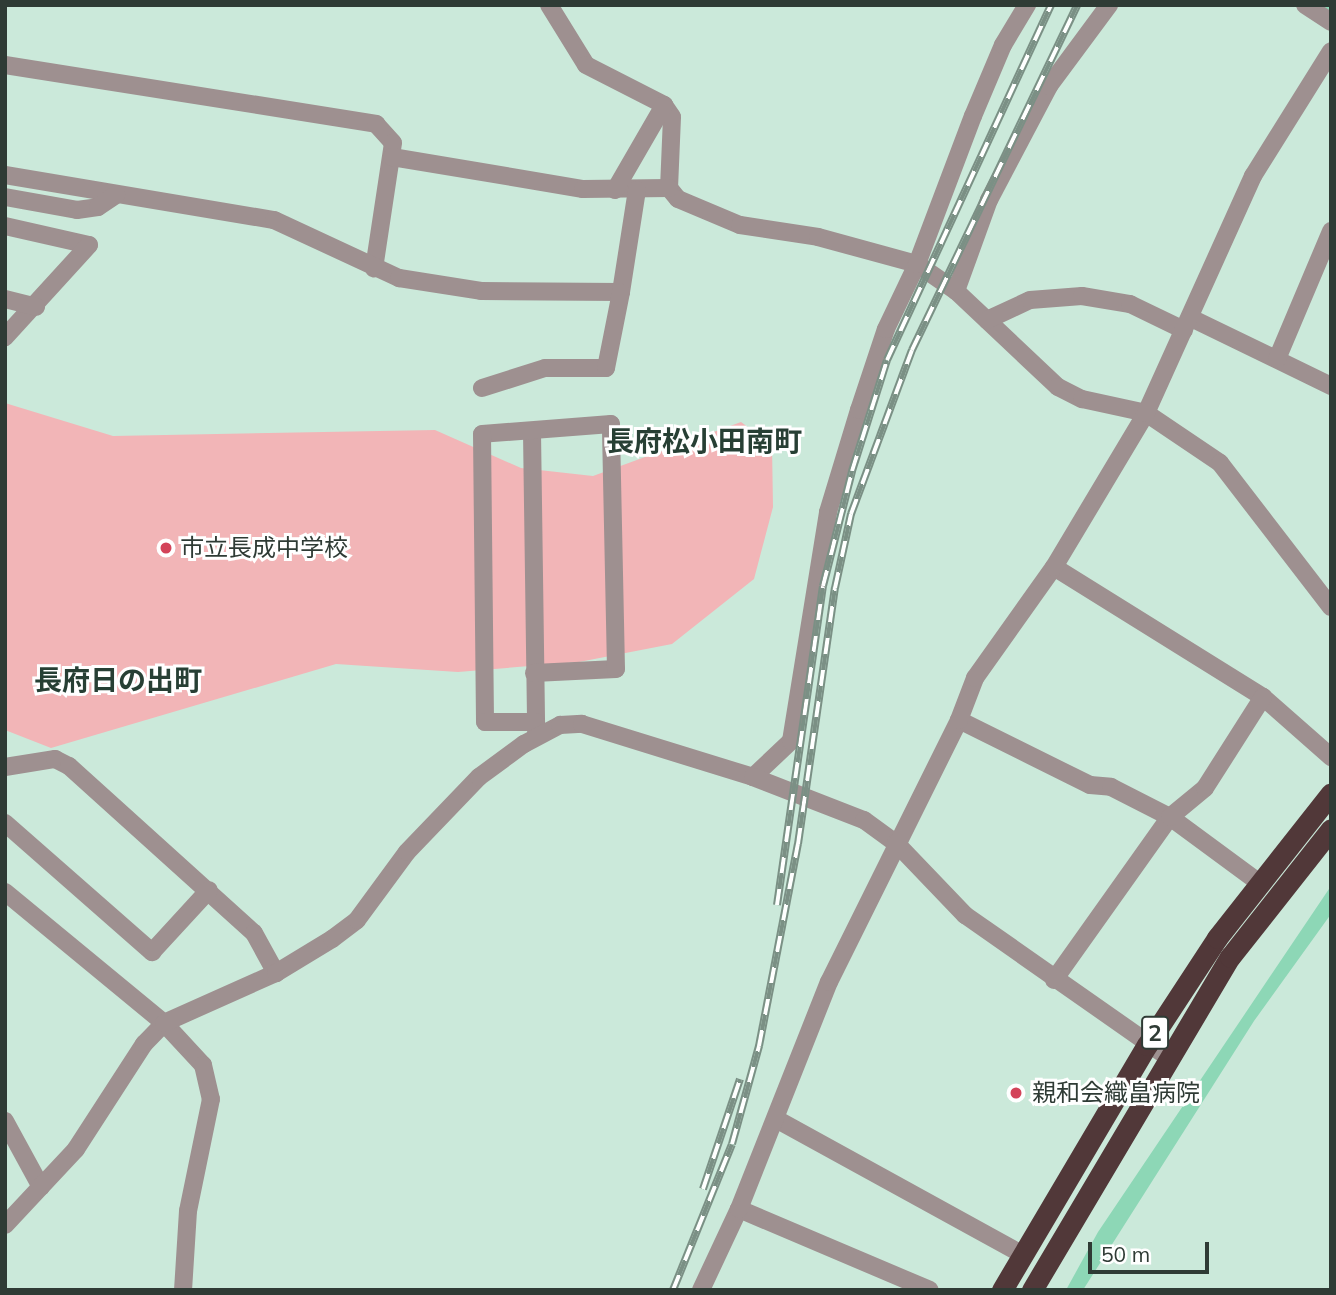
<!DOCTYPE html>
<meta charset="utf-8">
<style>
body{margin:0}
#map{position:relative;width:1336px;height:1295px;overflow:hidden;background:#cbe9da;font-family:Mulish,"Noto Sans JP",sans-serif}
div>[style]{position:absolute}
.green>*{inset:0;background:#f2b5b7}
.water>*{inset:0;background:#8dd7b6}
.river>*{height:30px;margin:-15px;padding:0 15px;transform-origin:15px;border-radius:15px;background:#8dd7b6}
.minor>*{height:18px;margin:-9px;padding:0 9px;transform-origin:9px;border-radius:9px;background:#9e9090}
.highway>*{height:21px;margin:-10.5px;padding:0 10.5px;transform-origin:10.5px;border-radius:10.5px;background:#513839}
.rail>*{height:8px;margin-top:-4px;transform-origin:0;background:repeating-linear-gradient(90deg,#fff 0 16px,#7b9085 0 32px);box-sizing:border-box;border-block:2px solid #7b9085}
.dots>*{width:19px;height:19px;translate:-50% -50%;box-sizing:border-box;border:4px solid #fff;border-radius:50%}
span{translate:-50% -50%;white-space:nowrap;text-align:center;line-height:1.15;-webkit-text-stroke:6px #fff;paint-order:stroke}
.shield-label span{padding:2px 5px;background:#fff;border:2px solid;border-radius:5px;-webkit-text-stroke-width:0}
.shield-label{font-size:23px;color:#2f3b35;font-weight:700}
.poi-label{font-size:24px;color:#2f3b35}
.left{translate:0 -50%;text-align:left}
.quarter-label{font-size:28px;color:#273f34;font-weight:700}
.frame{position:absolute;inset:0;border:7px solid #2f3b35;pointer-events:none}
.scale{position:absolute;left:1088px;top:1242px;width:121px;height:32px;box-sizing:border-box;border:4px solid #2f3b35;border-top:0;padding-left:9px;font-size:21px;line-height:24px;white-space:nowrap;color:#2f3b35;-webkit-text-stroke:5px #fff;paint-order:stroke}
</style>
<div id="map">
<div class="green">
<div style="clip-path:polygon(5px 403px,113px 436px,435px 430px,521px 468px,593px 476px,741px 422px,772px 445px,773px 507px,754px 579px,672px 644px,579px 662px,458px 672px,336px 664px,51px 748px,5px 730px)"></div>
</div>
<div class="water">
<div style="clip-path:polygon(1331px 886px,1331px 914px,1254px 1021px,1083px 1290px,1066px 1290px,1098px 1232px)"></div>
</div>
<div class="river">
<div style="left:1330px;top:5px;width:1px;rotate:45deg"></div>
</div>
<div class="minor">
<div style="left:549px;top:5px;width:70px;rotate:58.3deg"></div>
<div style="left:586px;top:65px;width:88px;rotate:27.1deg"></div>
<div style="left:664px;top:105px;width:14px;rotate:56deg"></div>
<div style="left:672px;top:117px;width:71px;rotate:92.4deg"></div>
<div style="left:669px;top:188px;width:14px;rotate:51deg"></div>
<div style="left:678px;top:199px;width:67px;rotate:22.8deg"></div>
<div style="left:740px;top:225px;width:79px;rotate:8.7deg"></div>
<div style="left:818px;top:237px;width:103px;rotate:15.3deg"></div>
<div style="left:917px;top:264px;width:47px;rotate:34.7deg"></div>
<div style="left:956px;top:291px;width:140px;rotate:43.3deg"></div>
<div style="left:1058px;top:387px;width:27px;rotate:27deg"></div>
<div style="left:1082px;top:399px;width:66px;rotate:12.3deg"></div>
<div style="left:1146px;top:413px;width:89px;rotate:34deg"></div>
<div style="left:1220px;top:463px;width:182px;rotate:52.4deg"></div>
<div style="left:1305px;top:5px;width:31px;rotate:33deg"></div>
<div style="left:5px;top:65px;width:376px;rotate:9deg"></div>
<div style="left:376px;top:124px;width:25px;rotate:48deg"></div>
<div style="left:393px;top:143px;width:127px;rotate:98.6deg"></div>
<div style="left:392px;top:157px;width:194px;rotate:9.5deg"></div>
<div style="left:583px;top:189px;width:86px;rotate:-0.7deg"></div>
<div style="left:5px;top:175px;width:273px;rotate:9.5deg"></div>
<div style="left:274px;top:220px;width:138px;rotate:24.9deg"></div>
<div style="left:399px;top:278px;width:83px;rotate:9deg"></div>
<div style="left:481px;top:291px;width:140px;rotate:0.4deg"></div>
<div style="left:621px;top:292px;width:103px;rotate:-81.1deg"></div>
<div style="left:615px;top:190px;width:98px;rotate:-60deg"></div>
<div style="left:5px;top:197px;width:73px;rotate:10.2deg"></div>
<div style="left:77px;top:210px;width:21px;rotate:-8deg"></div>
<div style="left:98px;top:207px;width:22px;rotate:-34deg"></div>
<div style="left:5px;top:226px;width:86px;rotate:12.7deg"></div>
<div style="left:89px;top:245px;width:125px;rotate:132.4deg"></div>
<div style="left:956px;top:291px;width:97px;rotate:-70.1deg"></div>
<div style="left:989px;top:200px;width:129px;rotate:-62.2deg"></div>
<div style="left:1049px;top:86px;width:101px;rotate:-53.5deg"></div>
<div style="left:5px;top:299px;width:32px;rotate:14deg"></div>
<div style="left:1191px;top:318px;width:156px;rotate:25.9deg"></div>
<div style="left:987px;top:320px;width:47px;rotate:-24.9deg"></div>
<div style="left:1030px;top:300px;width:52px;rotate:-4.4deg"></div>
<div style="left:1082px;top:296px;width:49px;rotate:9.5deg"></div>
<div style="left:1130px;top:304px;width:60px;rotate:25.7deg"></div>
<div style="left:1277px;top:359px;width:139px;rotate:-67.1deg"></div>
<div style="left:482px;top:388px;width:66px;rotate:-17.6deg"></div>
<div style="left:545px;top:368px;width:61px"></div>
<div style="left:606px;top:368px;width:77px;rotate:-78.8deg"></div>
<div style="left:532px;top:432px;width:301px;rotate:89.2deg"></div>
<div style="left:1054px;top:567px;width:246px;rotate:31.9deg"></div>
<div style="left:1263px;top:697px;width:91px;rotate:41.4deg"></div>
<div style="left:534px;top:673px;width:82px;rotate:-2.8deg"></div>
<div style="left:616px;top:669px;width:245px;rotate:-91.2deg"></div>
<div style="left:611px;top:424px;width:129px;rotate:175.6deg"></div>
<div style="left:482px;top:434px;width:288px;rotate:89.4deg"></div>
<div style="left:485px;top:722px;width:51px"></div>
<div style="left:959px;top:720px;width:146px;rotate:26.4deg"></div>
<div style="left:1090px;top:785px;width:21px;rotate:5deg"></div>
<div style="left:1111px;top:787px;width:66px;rotate:27deg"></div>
<div style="left:1170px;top:817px;width:113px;rotate:36.4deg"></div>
<div style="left:5px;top:767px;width:51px;rotate:-9.1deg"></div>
<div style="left:55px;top:759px;width:16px;rotate:27deg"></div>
<div style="left:69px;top:766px;width:249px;rotate:42.1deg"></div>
<div style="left:254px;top:933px;width:46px;rotate:61.2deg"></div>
<div style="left:753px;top:777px;width:52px;rotate:-43.5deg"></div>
<div style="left:791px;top:741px;width:232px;rotate:-80.8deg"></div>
<div style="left:828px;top:512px;width:107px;rotate:-73.1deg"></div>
<div style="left:859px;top:410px;width:85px;rotate:-71.6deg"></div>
<div style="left:886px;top:329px;width:72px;rotate:-64.5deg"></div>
<div style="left:917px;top:264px;width:158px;rotate:-69.3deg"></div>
<div style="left:973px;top:116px;width:77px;rotate:-67.1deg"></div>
<div style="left:1003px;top:45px;width:47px;rotate:-59deg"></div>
<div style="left:5px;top:823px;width:196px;rotate:41.3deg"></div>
<div style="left:152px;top:952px;width:84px;rotate:-47.4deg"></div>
<div style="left:5px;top:892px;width:206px;rotate:39.5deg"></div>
<div style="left:164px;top:1023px;width:57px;rotate:47.1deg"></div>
<div style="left:203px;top:1065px;width:35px;rotate:77deg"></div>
<div style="left:211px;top:1099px;width:114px;rotate:101.6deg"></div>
<div style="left:188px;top:1211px;width:79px;rotate:93.6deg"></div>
<div style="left:1054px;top:980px;width:200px;rotate:-54.6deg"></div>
<div style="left:1170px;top:817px;width:45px;rotate:-39.6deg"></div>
<div style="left:1205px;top:788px;width:108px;rotate:-57.5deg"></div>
<div style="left:776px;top:1119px;width:282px;rotate:28.8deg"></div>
<div style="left:5px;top:1121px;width:75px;rotate:61.4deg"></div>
<div style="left:739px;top:1209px;width:207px;rotate:23deg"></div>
<div style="left:5px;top:1225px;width:104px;rotate:-46.9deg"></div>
<div style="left:76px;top:1149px;width:125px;rotate:-57.1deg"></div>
<div style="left:144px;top:1044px;width:29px;rotate:-46deg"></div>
<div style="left:164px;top:1023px;width:123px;rotate:-24.1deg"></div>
<div style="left:276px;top:973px;width:66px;rotate:-31.3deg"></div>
<div style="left:332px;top:939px;width:31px;rotate:-37deg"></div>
<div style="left:357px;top:920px;width:84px;rotate:-53.7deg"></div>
<div style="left:407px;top:852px;width:104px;rotate:-46.2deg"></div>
<div style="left:479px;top:777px;width:56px;rotate:-36.3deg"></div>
<div style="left:524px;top:744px;width:41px;rotate:-27.8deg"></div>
<div style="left:560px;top:725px;width:22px;rotate:-3deg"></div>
<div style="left:582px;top:724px;width:179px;rotate:17.2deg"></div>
<div style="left:753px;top:777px;width:119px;rotate:21.2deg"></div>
<div style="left:864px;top:820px;width:39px;rotate:36deg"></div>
<div style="left:896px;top:843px;width:100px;rotate:46.2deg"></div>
<div style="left:965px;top:915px;width:249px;rotate:35deg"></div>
<div style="left:701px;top:1290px;width:89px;rotate:-64.9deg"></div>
<div style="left:739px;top:1209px;width:244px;rotate:-68.4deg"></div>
<div style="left:829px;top:982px;width:292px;rotate:-63.6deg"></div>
<div style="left:959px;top:720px;width:45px;rotate:-69.1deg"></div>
<div style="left:975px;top:678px;width:136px;rotate:-54.6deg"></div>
<div style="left:1054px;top:567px;width:179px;rotate:-59.1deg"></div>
<div style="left:1146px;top:413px;width:260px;rotate:-65.7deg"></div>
<div style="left:1253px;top:176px;width:147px;rotate:-58deg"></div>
</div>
<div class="highway">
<div style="left:1002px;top:1290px;width:285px;rotate:-59.4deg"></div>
<div style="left:1147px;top:1045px;width:128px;rotate:-56.8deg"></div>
<div style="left:1217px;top:938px;width:184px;rotate:-51.8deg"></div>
<div style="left:1032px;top:1290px;width:387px;rotate:-59.3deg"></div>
<div style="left:1230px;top:957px;width:163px;rotate:-51.7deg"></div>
</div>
<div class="rail">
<div style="left:777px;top:905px;width:322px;rotate:-81.8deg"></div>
<div style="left:823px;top:586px;width:119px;rotate:-75.8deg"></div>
<div style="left:852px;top:471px;width:116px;rotate:-72.5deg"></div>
<div style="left:887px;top:360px;width:391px;rotate:-65.2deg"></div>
<div style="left:703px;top:1189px;width:116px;rotate:-71.4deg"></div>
<div style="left:673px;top:1290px;width:157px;rotate:-68deg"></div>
<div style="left:732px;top:1144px;width:102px;rotate:-74.6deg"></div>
<div style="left:759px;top:1046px;width:206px;rotate:-79.1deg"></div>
<div style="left:798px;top:844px;width:259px;rotate:-81.8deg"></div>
<div style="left:835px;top:588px;width:76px;rotate:-77.8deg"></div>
<div style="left:851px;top:514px;width:175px;rotate:-69.6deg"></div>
<div style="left:912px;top:350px;width:382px;rotate:-64.4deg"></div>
</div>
<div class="dots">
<div style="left:166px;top:548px;background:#d34359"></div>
<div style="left:1016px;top:1093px;background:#d34359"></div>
</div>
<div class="shield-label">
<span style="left:1155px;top:1033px">2</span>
</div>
<div class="poi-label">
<span class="left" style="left:180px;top:548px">市立長成中学校</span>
<span class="left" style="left:1032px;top:1093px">親和会織畠病院</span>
</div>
<div class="quarter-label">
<span style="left:704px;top:441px">長府松小田南町</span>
<span style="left:118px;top:680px">長府日の出町</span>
</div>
<div class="frame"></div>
<div class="scale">50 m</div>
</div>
